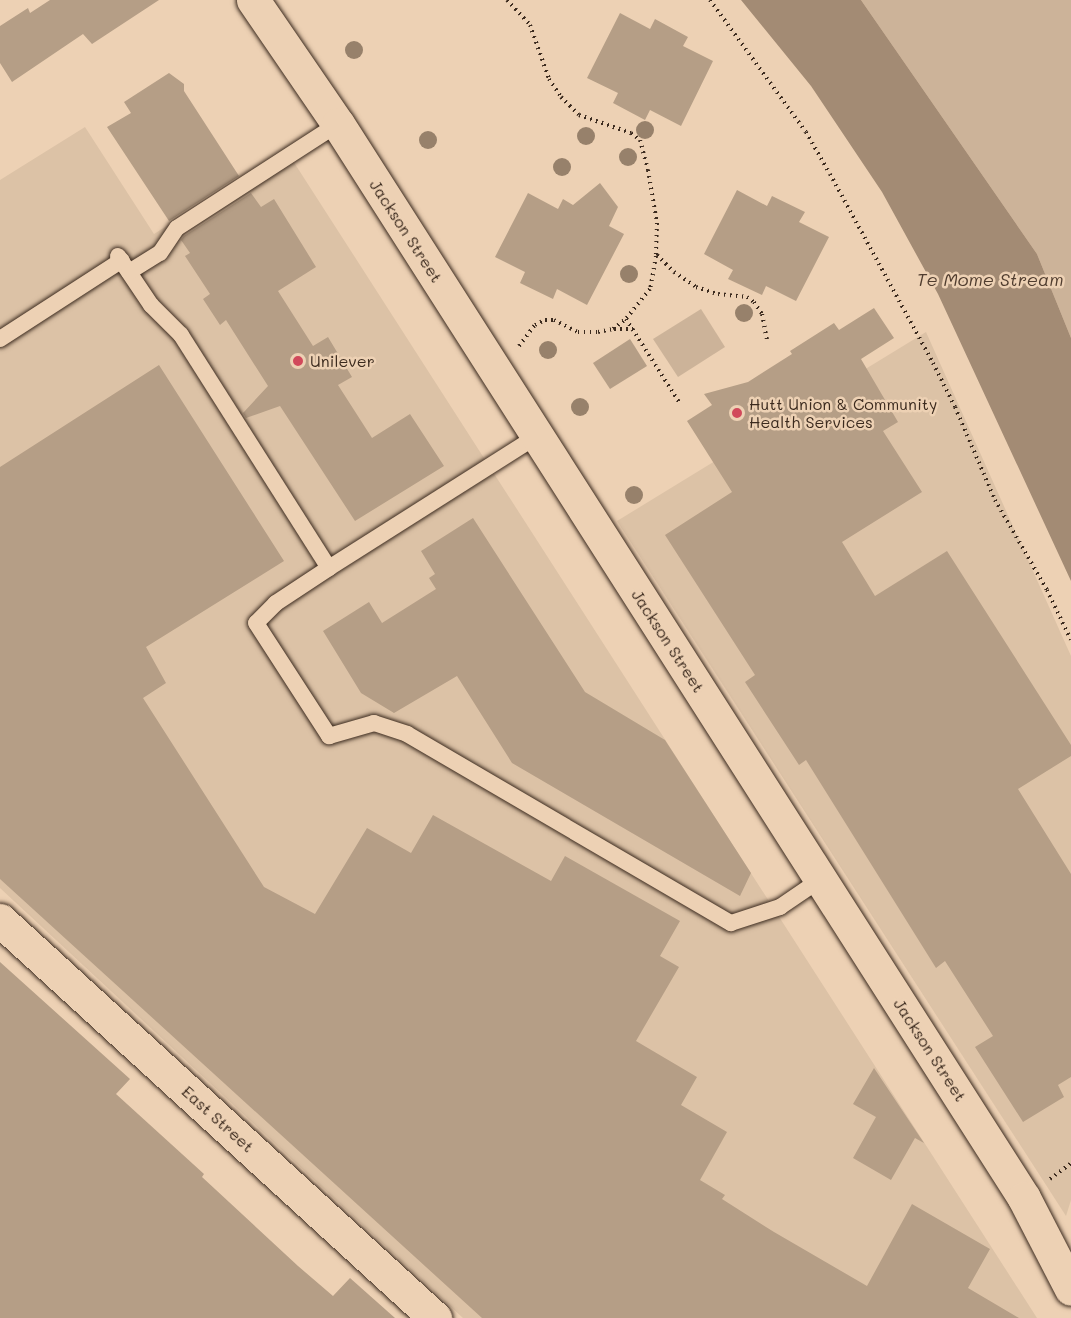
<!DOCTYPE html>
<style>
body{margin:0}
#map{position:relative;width:1071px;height:1318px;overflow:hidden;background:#edd1b4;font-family:Mali,sans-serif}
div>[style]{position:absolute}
.built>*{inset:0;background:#dcc2a6}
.green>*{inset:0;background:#ccb399}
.water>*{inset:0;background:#a38b74}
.building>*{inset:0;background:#b59e86}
.path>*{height:4px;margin-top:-2px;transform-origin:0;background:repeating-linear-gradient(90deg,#3b2a1e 0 1.5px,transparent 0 6px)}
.roads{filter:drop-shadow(0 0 2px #3b2a1e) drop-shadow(0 0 2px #3b2a1e)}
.lane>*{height:16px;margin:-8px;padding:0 8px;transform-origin:8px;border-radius:8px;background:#edd1b4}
.street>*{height:33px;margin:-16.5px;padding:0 16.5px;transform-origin:16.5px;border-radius:16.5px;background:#edd1b4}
.trees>*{width:18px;height:18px;margin:-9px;border-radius:50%;background:#97816b}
.dots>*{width:16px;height:16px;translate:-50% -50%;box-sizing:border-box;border:3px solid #edd1b4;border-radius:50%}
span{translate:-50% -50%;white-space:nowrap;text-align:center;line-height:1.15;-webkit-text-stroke:5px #edd1b4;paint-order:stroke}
.street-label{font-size:16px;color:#3b2a1e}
.poi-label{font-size:16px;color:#3b2a1e}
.left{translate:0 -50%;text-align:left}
.water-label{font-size:18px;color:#503d2f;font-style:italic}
</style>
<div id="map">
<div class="built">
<div style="clip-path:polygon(85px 127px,154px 234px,286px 150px,1037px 1318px,463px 1318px,0 888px,0 180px)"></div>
<div style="clip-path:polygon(926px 332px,1071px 656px,1071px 1200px,1066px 1216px,617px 521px)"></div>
</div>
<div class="green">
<div style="clip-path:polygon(861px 0,1071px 0,1071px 338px,1037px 254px)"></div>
<div style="clip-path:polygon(701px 309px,725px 347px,678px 377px,653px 339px)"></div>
</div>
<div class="water">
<div style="clip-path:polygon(741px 0,861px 0,1037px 254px,1071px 338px,1071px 581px,938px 294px,882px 192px,811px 86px)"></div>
</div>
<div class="building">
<div style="clip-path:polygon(50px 0,159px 0,92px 44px,83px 34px,12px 82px,0 63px,0 26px,28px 8px,30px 13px)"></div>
<div style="clip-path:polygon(620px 13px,650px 29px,655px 19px,688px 37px,683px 46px,713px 61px,681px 126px,650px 110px,645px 120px,613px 103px,618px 93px,587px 78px)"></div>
<div style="clip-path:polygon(169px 73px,184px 84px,184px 91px,239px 176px,169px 221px,107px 127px,131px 113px,124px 102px)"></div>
<div style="clip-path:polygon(600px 183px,618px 207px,609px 226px,624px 234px,587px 305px,557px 289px,553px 299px,520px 283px,525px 272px,495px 257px,528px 193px,558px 209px,563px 199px,573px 205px)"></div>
<div style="clip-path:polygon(737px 190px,767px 206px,772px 196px,805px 212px,799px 222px,829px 237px,796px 301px,766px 286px,762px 295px,728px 279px,733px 270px,704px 254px)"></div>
<div style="clip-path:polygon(251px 193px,261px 207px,274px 199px,316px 267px,278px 291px,313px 346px,328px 337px,352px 377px,338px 385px,372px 438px,410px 414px,444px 466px,355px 521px,280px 406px,246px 418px,243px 413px,268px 386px,226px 320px,220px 325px,203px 299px,210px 294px,185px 256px,190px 253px,181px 240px,184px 236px)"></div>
<div style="clip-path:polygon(874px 308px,894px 338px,861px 359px,898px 422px,883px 431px,922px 492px,842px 542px,875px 596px,947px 551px,1071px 745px,1071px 756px,1018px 789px,1071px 874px,1071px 1077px,1058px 1085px,1064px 1097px,1023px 1122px,975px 1047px,993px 1036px,945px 961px,936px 968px,806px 760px,799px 765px,745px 682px,755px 675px,665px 535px,732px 492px,687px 421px,712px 405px,704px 394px,748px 382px,792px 354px,790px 351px,834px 323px,839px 330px)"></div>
<div style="clip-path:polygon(630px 339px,647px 366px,610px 389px,593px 363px)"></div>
<div style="clip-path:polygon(159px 365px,284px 561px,146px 647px,166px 683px,143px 698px,264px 887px,315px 914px,367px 828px,411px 853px,433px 815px,551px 881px,565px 856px,680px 921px,660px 956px,679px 967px,636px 1041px,697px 1077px,681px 1105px,727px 1132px,700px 1180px,725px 1195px,722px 1199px,774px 1232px,867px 1286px,912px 1204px,990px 1249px,968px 1288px,1019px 1318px,482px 1318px,0 879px,0 467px)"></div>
<div style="clip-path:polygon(473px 518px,585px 692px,665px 740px,751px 873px,740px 896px,512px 763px,457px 676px,394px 713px,361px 693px,323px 631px,369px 602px,382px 623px,436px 589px,429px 578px,435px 574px,421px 551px)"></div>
<div style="clip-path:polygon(0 962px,130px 1079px,116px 1094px,204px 1174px,202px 1177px,298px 1266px,333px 1296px,350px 1278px,395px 1318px,0 1318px)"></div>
<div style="clip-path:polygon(874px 1068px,924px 1143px,915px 1138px,891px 1180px,853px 1158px,876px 1117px,853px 1104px)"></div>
</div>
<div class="path">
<div style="left:507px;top:0;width:34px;rotate:47deg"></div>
<div style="left:530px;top:25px;width:57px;rotate:70.6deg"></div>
<div style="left:549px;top:79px;width:22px;rotate:56deg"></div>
<div style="left:561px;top:97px;width:25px;rotate:45deg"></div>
<div style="left:579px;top:115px;width:55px;rotate:19.1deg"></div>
<div style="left:631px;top:133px;width:11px;rotate:38deg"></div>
<div style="left:640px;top:140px;width:31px;rotate:75deg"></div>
<div style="left:648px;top:170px;width:54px;rotate:80.4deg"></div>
<div style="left:657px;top:223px;width:33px;rotate:92deg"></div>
<div style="left:656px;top:256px;width:34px;rotate:100deg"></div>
<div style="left:650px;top:289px;width:38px;rotate:129deg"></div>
<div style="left:626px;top:319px;width:98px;rotate:57.4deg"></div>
<div style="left:710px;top:0;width:163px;rotate:54deg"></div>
<div style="left:806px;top:132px;width:48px;rotate:60.3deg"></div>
<div style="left:830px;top:174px;width:215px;rotate:61.4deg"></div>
<div style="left:933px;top:363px;width:49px;rotate:63.4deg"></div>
<div style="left:955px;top:407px;width:101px;rotate:66.7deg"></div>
<div style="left:995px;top:500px;width:104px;rotate:60deg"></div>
<div style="left:1047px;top:590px;width:55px;rotate:64.4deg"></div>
<div style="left:657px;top:255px;width:24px;rotate:45deg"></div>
<div style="left:674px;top:272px;width:27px;rotate:34deg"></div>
<div style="left:696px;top:287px;width:23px;rotate:18deg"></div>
<div style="left:718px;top:294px;width:29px;rotate:6deg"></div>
<div style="left:747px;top:297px;width:9px;rotate:36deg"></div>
<div style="left:754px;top:302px;width:14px;rotate:56deg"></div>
<div style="left:762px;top:314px;width:26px;rotate:79deg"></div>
<div style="left:614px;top:329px;width:19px"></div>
<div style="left:519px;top:346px;width:26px;rotate:-53deg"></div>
<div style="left:535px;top:325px;width:11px;rotate:-27deg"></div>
<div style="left:545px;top:320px;width:9px"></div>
<div style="left:554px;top:320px;width:27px;rotate:27deg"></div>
<div style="left:578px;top:332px;width:20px"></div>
<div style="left:598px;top:332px;width:15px;rotate:-11deg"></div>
<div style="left:613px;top:329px;width:16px;rotate:-38deg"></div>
<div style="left:1050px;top:1179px;width:26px;rotate:-37deg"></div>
</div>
<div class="roads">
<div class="lane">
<div style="left:118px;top:256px;width:59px;rotate:56deg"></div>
<div style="left:151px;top:305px;width:42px;rotate:45deg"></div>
<div style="left:181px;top:335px;width:276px;rotate:57.6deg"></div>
<div style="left:129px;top:272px;width:36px;rotate:-32deg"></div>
<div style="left:160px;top:253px;width:30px;rotate:-56deg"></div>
<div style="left:177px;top:228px;width:192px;rotate:-32.9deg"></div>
<div style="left:0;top:339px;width:145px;rotate:-32.9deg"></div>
<div style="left:537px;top:436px;width:246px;rotate:147.6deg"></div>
<div style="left:329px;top:568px;width:64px;rotate:146.6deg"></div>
<div style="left:276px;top:603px;width:28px;rotate:135deg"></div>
<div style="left:256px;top:623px;width:135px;rotate:57.1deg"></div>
<div style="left:329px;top:736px;width:47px;rotate:-16.1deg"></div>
<div style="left:374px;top:723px;width:35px;rotate:18deg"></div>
<div style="left:407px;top:734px;width:375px;rotate:30.3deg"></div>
<div style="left:731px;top:923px;width:52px;rotate:-18.1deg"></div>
<div style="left:780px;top:907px;width:50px;rotate:-34.3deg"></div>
</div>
<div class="street">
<div style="left:253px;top:0;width:150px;rotate:55.6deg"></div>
<div style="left:338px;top:124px;width:1274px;rotate:57.43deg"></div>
<div style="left:1024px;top:1198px;width:102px;rotate:62.7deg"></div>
<div style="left:0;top:920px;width:590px;rotate:42.46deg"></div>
</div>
</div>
<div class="trees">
<div style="left:354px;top:50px"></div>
<div style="left:645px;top:130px"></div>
<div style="left:586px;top:136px"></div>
<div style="left:428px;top:140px"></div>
<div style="left:628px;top:157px"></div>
<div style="left:562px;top:167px"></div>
<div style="left:629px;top:274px"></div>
<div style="left:744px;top:313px"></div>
<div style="left:548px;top:350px"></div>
<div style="left:580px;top:407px"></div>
<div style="left:634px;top:495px"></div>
</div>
<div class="dots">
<div style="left:298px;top:361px;background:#d1495b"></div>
<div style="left:737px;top:413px;background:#d1495b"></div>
</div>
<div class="street-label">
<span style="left:406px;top:231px;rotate:57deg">Jackson Street</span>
<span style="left:668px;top:641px;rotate:57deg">Jackson Street</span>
<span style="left:930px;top:1050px;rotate:57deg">Jackson Street</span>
<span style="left:218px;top:1119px;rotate:42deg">East Street</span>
</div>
<div class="poi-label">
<span class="left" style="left:310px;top:361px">Unilever</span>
<span class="left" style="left:749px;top:413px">Hutt Union &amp; Community<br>Health Services</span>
</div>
<div class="water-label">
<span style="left:990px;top:279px">Te Mome Stream</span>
</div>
</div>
